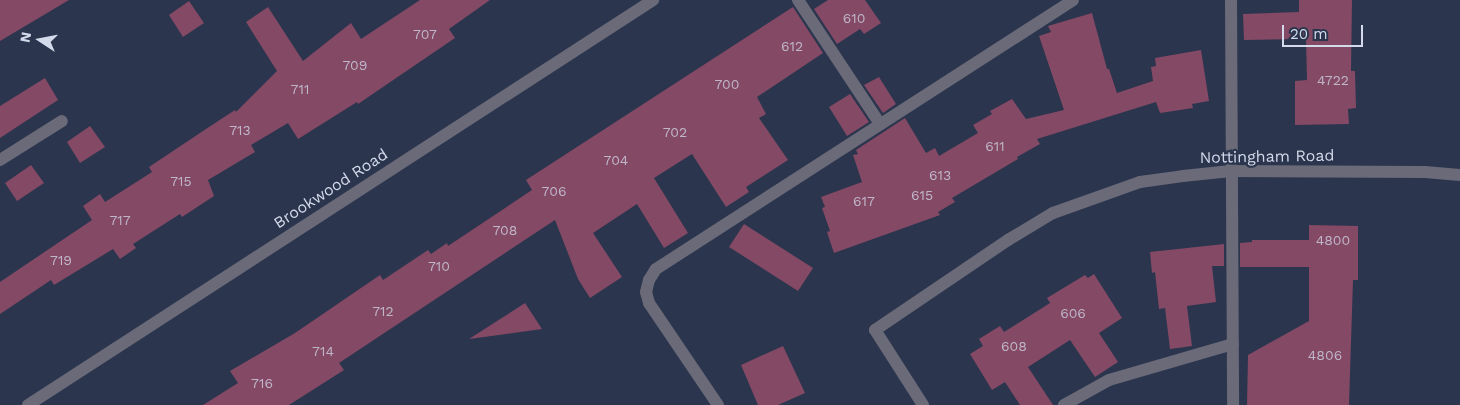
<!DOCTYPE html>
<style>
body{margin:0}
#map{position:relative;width:1460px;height:405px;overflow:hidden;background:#2b354e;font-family:"Work Sans",sans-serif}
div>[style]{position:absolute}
.building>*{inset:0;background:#844965}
.lane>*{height:12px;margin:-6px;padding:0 6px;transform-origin:6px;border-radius:6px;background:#6a6a78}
.street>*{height:12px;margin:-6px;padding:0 6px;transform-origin:6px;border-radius:6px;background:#6a6a78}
span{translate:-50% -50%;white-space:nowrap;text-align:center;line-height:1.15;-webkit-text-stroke:4.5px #2b354e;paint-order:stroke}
.number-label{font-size:14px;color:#bfb6c9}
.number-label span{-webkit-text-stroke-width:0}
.street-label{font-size:16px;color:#d3daea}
.north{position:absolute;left:15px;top:15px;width:50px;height:50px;-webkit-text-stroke:4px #2b354e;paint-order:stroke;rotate:281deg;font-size:14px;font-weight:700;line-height:20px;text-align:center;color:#d3daea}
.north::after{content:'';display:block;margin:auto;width:18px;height:22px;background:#d3daea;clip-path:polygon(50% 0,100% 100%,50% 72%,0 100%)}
.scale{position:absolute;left:1282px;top:25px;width:81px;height:22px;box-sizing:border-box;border:2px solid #d3daea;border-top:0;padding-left:6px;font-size:15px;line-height:18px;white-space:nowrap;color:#d3daea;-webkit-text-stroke:4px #2b354e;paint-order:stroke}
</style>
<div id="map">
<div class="building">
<div style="clip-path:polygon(0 0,69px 0,0 41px)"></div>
<div style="clip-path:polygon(420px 0,490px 0,449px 29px,455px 38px,358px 104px,357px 102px,298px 139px,288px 123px,251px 145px,255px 152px,208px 180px,214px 196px,182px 217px,180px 214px,133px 244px,136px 248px,120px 259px,113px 249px,54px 285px,51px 280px,0 314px,0 282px,92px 220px,83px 206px,100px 194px,105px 202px,152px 172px,149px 167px,212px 125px,235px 110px,236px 112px,277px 71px,246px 22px,268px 7px,303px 61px,351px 23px,361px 39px)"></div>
<div style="clip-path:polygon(828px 0,865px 0,881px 23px,864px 34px,860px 29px,837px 44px,814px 9px)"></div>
<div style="clip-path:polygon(1299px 0,1352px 0,1351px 71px,1355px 71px,1356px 108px,1348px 109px,1349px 124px,1295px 125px,1295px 81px,1307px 80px,1306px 39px,1244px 40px,1243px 14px,1299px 12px)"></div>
<div style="clip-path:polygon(189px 1px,204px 23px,183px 37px,169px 15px)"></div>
<div style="clip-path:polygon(793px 7px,823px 53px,757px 97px,766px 114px,759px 118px,788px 160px,746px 187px,749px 192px,726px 207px,692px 154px,654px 178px,688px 233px,664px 248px,637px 204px,593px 233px,622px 277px,590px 298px,578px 279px,555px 220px,339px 363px,344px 370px,289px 405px,203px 405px,238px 383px,230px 371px,295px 333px,380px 275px,383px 280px,428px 250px,431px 254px,447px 243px,448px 246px,532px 190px,526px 180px)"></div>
<div style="clip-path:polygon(1092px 13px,1107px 69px,1109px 69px,1117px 93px,1153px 81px,1151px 67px,1156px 66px,1155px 58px,1201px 50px,1209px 101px,1192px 104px,1193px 108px,1160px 113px,1156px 102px,1037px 139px,1040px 144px,1017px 157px,1018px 159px,952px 198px,955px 202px,938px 212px,940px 215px,834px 253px,827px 232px,830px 231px,822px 208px,825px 207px,821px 197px,862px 182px,853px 155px,858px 154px,856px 150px,905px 118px,926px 153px,935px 148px,939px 156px,978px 133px,973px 125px,992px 114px,990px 111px,1012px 99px,1026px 119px,1064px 110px,1039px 36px,1051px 32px,1048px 26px)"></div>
<div style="clip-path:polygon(879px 77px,896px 104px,883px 113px,864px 85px)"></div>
<div style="clip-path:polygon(45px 78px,58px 100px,0 138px,0 106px)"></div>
<div style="clip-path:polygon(850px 94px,869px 122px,847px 136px,829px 107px)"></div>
<div style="clip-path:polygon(90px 126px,105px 147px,80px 163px,67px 142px)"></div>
<div style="clip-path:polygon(31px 165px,44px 183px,17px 201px,5px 183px)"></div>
<div style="clip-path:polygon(744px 224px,813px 268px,798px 291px,729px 247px)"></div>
<div style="clip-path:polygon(1309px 225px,1358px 226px,1358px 280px,1353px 280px,1349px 405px,1247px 405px,1248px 355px,1309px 321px,1309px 267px,1240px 267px,1240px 243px,1252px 242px,1252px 240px,1309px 240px)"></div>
<div style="clip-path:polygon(1224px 244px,1224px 266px,1212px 266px,1216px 302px,1187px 306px,1192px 346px,1170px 349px,1165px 308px,1159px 309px,1155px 272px,1152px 273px,1150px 252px)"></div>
<div style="clip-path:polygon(1094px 274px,1122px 318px,1099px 333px,1118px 362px,1095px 377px,1070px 340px,1028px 367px,1053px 405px,1020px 405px,1005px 382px,992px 390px,970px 354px,983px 346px,979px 339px,1000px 326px,1004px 332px,1050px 303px,1047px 298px,1085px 275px,1088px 278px)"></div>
<div style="clip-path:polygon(525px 303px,542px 329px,469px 339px)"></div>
<div style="clip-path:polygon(783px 346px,805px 393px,778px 405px,758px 405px,741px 365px)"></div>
</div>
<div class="lane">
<div style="left:798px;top:0;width:149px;rotate:56.5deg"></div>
<div style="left:1231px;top:0;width:405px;rotate:89.7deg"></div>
<div style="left:0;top:160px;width:73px;rotate:-32.2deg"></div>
<div style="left:718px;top:405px;width:123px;rotate:-124.1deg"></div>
<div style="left:649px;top:303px;width:11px;rotate:-105deg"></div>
<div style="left:646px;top:292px;width:12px;rotate:-76deg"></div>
<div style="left:649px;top:280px;width:13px;rotate:-58deg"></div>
<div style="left:656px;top:269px;width:496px;rotate:-32.8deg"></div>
<div style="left:1064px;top:405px;width:51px;rotate:-29.1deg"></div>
<div style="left:1109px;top:380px;width:129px;rotate:-16.2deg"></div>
</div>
<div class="street">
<div style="left:28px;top:405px;width:745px;rotate:-32.94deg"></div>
<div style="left:923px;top:405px;width:89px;rotate:-122.6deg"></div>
<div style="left:875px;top:330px;width:161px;rotate:-34.1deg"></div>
<div style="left:1008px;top:240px;width:52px;rotate:-31deg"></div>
<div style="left:1053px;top:213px;width:92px;rotate:-19.6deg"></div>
<div style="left:1140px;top:182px;width:43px;rotate:-7.9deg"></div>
<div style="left:1183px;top:176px;width:48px;rotate:-5.9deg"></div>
<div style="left:1231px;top:171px;width:194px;rotate:0.3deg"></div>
<div style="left:1425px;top:172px;width:35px;rotate:5deg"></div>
</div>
<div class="number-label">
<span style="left:854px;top:18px">610</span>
<span style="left:425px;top:34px">707</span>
<span style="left:792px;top:46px">612</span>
<span style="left:355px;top:65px">709</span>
<span style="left:1333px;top:80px">4722</span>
<span style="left:727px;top:84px">700</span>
<span style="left:300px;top:89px">711</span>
<span style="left:240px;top:130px">713</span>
<span style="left:675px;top:132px">702</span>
<span style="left:995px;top:146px">611</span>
<span style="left:616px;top:160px">704</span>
<span style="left:940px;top:175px">613</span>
<span style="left:181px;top:181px">715</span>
<span style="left:554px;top:191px">706</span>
<span style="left:922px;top:195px">615</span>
<span style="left:864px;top:201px">617</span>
<span style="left:120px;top:220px">717</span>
<span style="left:505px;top:230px">708</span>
<span style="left:1333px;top:240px">4800</span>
<span style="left:61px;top:260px">719</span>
<span style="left:439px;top:266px">710</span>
<span style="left:383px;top:311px">712</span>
<span style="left:1073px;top:313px">606</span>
<span style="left:1014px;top:346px">608</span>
<span style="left:323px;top:351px">714</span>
<span style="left:1325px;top:355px">4806</span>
<span style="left:262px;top:383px">716</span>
</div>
<div class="street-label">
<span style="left:1267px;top:157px;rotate:-1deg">Nottingham Road</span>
<span style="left:331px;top:189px;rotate:-33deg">Brookwood Road</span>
</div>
<div class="north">N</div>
<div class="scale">20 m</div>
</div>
